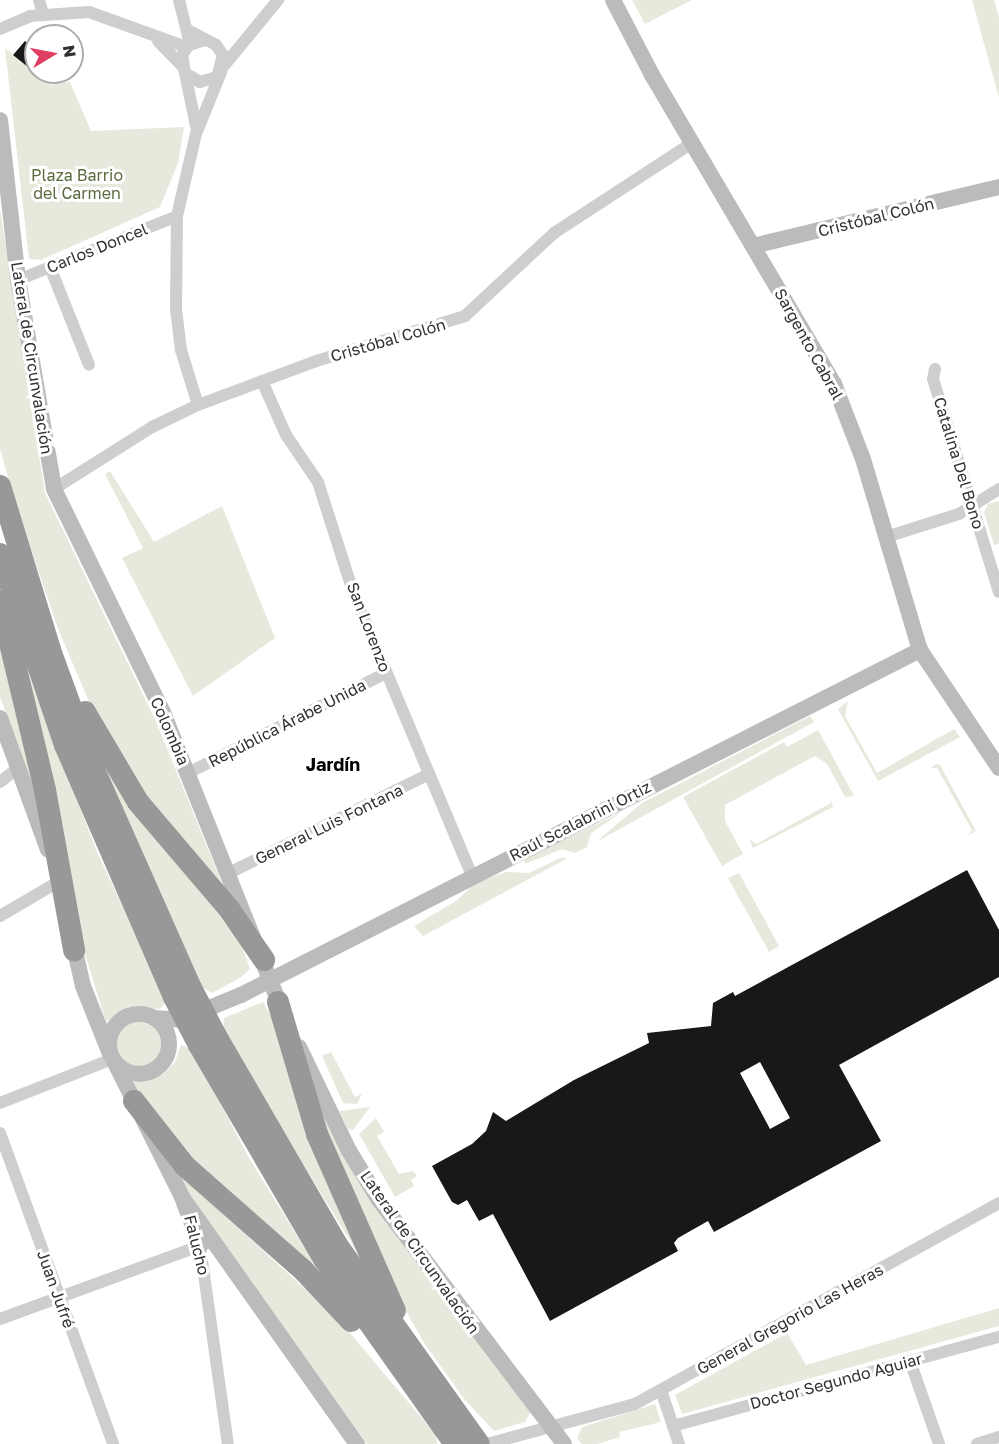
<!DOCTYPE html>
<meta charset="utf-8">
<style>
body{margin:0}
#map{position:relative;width:999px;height:1444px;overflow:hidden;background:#fff;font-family:"Golos Text",sans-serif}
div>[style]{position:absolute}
.green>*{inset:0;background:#e6eadd}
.round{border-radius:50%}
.building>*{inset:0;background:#181818}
.street>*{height:12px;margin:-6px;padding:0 6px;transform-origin:6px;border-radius:6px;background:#cecece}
.secondary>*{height:16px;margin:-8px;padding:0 8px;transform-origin:8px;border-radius:8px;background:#bbb}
.secondary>.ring{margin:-8px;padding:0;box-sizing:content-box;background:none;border:16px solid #bbb;border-radius:50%}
.highway>*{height:22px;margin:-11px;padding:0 11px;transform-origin:11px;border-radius:11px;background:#989898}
.highway-bridge>*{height:22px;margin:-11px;padding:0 11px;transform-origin:11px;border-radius:11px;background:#989898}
span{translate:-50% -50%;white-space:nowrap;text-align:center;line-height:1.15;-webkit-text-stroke:6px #fff;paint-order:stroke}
.park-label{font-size:16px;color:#5b6b40}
.street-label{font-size:16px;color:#313131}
.neighbourhood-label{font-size:18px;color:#000;font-weight:700}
.north{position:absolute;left:24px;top:24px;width:60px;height:60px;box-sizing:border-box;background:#fff;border:2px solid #adadad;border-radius:50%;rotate:80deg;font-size:16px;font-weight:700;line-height:24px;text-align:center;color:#313131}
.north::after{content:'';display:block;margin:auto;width:21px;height:27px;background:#dd3e61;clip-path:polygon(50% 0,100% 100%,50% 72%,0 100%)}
</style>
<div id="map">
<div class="green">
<div style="clip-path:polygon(632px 0,692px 0,645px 24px)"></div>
<div style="clip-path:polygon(972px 0,994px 0,999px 17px,999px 98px)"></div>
<div style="clip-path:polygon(5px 48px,50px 85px,70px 82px,91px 131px,184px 127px,178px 163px,160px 207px,41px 260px,29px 259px)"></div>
<div style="clip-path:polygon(0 209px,45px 493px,155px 719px,226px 893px,161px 821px,96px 718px,59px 631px,17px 509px,0 449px)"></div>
<div style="clip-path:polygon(110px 471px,154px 542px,222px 506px,275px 638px,193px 696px,122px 558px,143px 548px,105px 474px)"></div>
<div style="clip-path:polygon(999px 501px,999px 544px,994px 545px,984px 512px,988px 504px)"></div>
<div style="clip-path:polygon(0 633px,43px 814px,0 697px)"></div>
<div style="clip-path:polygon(25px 666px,98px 854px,167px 1000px,160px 1009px,128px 1007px,106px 1022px,77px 928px)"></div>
<div style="clip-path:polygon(848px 701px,845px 716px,877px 773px,954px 729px,960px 737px,878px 781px,838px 709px)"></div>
<div style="clip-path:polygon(810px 716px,814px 722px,596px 842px,642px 803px)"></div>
<div style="clip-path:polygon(818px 730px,854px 796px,845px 797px,827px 764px,815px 756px,725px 805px,725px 821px,743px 854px,722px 866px,683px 797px,784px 742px,787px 747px)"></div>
<div style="clip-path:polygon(91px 736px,242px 947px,250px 969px,240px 978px,212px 993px,198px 985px)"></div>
<div style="clip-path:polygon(936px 764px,940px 765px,976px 831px,968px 835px,972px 830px,937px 768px,931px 768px)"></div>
<div style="clip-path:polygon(830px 795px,833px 807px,753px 848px,749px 839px,756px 844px,831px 803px)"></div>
<div style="clip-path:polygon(622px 812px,591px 833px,587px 847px,575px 853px,562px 849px,525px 864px,524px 859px)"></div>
<div style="clip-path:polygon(560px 858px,568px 858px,423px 936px,414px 926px,456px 901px,475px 883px,506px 872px,529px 873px)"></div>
<div style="clip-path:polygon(739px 873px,779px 946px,769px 952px,728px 878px)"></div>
<div style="clip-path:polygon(263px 1002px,277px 1026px,368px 1270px,223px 1033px,224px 1018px)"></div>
<div class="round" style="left:115px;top:1022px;width:46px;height:46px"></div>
<div style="clip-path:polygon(181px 1045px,192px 1049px,249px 1158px,318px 1270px,212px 1187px,132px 1083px,163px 1074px,175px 1062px)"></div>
<div style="clip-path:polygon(331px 1052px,355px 1097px,362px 1094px,357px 1104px,343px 1103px,322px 1056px)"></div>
<div style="clip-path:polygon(302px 1070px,384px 1218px,531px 1411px,525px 1422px,494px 1431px,465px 1400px,424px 1343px,389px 1281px)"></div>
<div style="clip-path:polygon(370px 1107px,353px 1130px,348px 1129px,339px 1111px)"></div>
<div style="clip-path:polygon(376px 1118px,384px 1132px,377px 1136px,399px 1174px,413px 1171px,417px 1176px,411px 1180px,414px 1186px,395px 1197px,359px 1134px)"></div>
<div style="clip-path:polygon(177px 1172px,339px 1320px,436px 1435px,437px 1444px,367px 1444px,189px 1195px)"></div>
<div style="clip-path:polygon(999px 1308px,999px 1326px,682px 1414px,675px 1395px,787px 1333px,806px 1365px)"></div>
<div style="clip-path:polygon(655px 1404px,661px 1422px,619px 1432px,620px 1437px,597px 1444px,582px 1444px,577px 1438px,582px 1427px)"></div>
</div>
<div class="building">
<div style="clip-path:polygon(25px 41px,36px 49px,36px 72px,57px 72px,48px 83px,13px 55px)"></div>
<div style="clip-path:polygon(evenodd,967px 870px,999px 930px,999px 977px,839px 1065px,881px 1141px,714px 1232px,708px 1221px,678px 1238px,674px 1243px,678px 1251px,550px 1321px,493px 1214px,479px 1221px,467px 1200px,458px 1205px,452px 1202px,432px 1166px,472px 1144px,486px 1131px,493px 1112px,506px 1121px,574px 1080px,649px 1043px,647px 1033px,711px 1026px,713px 1003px,733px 992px,735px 996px,967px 870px,760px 1062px,790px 1118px,770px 1129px,740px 1073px,760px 1062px)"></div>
</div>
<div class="street">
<div style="left:39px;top:0;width:15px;rotate:74deg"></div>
<div style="left:179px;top:0;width:38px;rotate:76deg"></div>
<div style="left:0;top:29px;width:33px;rotate:-23deg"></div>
<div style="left:30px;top:16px;width:59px;rotate:-3.9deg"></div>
<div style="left:89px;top:12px;width:104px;rotate:19.7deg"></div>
<div style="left:188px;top:30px;width:32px;rotate:28deg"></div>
<div style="left:216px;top:45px;width:12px;rotate:55deg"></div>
<div style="left:223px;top:55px;width:23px;rotate:105deg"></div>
<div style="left:217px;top:77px;width:18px;rotate:164deg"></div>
<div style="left:200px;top:82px;width:17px;rotate:-149deg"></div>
<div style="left:185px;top:73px;width:18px;rotate:-99deg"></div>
<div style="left:182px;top:55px;width:12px;rotate:-55deg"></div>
<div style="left:189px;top:45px;width:17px;rotate:-17deg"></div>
<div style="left:158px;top:41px;width:36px;rotate:46deg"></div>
<div style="left:223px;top:67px;width:87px;rotate:-50.6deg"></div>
<div style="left:185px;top:73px;width:54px;rotate:78.3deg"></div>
<div style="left:50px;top:267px;width:105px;rotate:68.3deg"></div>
<div style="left:18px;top:280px;width:171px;rotate:-21.9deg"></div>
<div style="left:935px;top:369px;width:10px;rotate:101deg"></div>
<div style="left:933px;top:379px;width:223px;rotate:72.8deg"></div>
<div style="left:262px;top:381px;width:59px;rotate:66deg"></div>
<div style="left:286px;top:435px;width:57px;rotate:55.8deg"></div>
<div style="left:318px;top:482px;width:119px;rotate:72.3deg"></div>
<div style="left:354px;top:595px;width:305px;rotate:67.2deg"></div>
<div style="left:198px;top:405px;width:58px;rotate:-107.2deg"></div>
<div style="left:181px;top:350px;width:41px;rotate:-97deg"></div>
<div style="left:176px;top:309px;width:93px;rotate:-89.4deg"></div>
<div style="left:177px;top:216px;width:84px;rotate:-77deg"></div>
<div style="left:196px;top:134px;width:67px;rotate:-68deg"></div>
<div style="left:54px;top:489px;width:116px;rotate:-32.3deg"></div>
<div style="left:152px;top:427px;width:51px;rotate:-25.6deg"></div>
<div style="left:198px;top:405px;width:126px;rotate:-20.4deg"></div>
<div style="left:316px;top:361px;width:156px;rotate:-16.8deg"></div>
<div style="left:465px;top:316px;width:122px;rotate:-43deg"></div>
<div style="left:554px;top:233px;width:165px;rotate:-33.1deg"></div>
<div style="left:886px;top:537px;width:77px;rotate:-17.5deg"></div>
<div style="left:959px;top:514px;width:47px;rotate:-32deg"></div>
<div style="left:188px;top:773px;width:222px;rotate:-26.8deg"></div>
<div style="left:0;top:782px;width:23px;rotate:-38deg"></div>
<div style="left:229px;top:873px;width:223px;rotate:-26.3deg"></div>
<div style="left:0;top:916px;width:67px;rotate:-30.4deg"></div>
<div style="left:0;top:1103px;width:120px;rotate:-21.4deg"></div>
<div style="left:0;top:1133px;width:331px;rotate:70deg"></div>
<div style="left:200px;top:1246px;width:200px;rotate:82deg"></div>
<div style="left:0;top:1319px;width:221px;rotate:-20.1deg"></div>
<div style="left:910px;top:1361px;width:88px;rotate:70.7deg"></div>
<div style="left:661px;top:1390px;width:57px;rotate:71.6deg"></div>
<div style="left:673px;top:1426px;width:338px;rotate:-15.3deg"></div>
<div style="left:487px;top:1444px;width:153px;rotate:-15.1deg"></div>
<div style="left:635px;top:1404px;width:416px;rotate:-28.9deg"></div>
<div style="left:977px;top:1444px;width:23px;rotate:-18deg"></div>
</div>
<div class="secondary">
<div style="left:613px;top:0;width:85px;rotate:62.5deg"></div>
<div style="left:652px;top:75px;width:359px;rotate:59.5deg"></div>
<div style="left:834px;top:384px;width:80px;rotate:68.9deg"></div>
<div style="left:863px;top:459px;width:199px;rotate:73.4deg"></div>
<div style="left:920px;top:650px;width:142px;rotate:56.2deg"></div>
<div style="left:0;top:120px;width:161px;rotate:83.6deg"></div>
<div style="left:18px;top:280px;width:212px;rotate:80.2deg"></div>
<div style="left:54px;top:489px;width:251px;rotate:64deg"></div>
<div style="left:164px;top:715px;width:320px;rotate:68.2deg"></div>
<div style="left:753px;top:246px;width:253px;rotate:-13.5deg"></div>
<div style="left:0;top:718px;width:140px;rotate:70deg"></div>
<div style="left:72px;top:938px;width:49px;rotate:77.1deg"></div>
<div style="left:83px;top:986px;width:73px;rotate:68.3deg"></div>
<div class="ring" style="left:109px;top:1014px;width:44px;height:44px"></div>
<div style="left:154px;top:1018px;width:26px;rotate:4deg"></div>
<div style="left:180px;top:1020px;width:66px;rotate:-22.3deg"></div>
<div style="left:241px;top:995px;width:762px;rotate:-26.94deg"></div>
<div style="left:299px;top:1047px;width:113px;rotate:64.3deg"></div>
<div style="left:348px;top:1149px;width:60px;rotate:58.7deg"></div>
<div style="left:379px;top:1200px;width:306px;rotate:52.8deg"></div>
<div style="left:115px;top:1063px;width:150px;rotate:63.4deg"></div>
<div style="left:182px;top:1197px;width:52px;rotate:69.8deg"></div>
<div style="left:182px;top:1197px;width:303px;rotate:54.7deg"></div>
</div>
<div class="highway">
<div style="left:0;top:486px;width:171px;rotate:73deg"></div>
<div style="left:50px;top:650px;width:122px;rotate:69.9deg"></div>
<div style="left:92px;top:765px;width:244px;rotate:66.1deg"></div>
<div style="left:0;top:554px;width:202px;rotate:71.2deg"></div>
<div style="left:65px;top:745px;width:275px;rotate:66.6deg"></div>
<div style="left:0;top:601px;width:194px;rotate:76.6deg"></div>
<div style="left:45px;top:790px;width:163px;rotate:79.7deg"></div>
<div style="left:85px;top:712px;width:104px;rotate:59.5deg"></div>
<div style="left:138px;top:802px;width:140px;rotate:49.6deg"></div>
<div style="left:229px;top:909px;width:62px;rotate:55.5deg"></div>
<div style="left:278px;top:1002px;width:138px;rotate:73.5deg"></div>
<div style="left:317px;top:1134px;width:193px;rotate:66.2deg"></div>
<div style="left:216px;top:1036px;width:241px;rotate:59.9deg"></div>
<div style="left:337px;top:1245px;width:244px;rotate:54.5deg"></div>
<div style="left:199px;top:1045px;width:248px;rotate:59.7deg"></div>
<div style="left:324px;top:1259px;width:227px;rotate:54.7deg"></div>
<div style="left:134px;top:1101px;width:83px;rotate:51.9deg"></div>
<div style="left:185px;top:1166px;width:157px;rotate:41.4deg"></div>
<div style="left:303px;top:1270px;width:70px;rotate:46.7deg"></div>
</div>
<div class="highway-bridge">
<div style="left:191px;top:988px;width:54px;rotate:62.5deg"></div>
<div style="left:174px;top:997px;width:54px;rotate:62.5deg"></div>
</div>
<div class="park-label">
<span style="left:77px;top:184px">Plaza Barrio<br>del Carmen</span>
</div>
<div class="street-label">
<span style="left:876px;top:217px;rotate:-14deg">Cristóbal Colón</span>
<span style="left:97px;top:248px;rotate:-22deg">Carlos Doncel</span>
<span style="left:388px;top:340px;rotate:-16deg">Cristóbal Colón</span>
<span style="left:809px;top:344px;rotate:61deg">Sargento Cabral</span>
<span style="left:32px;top:358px;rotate:81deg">Lateral de Circunvalación</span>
<span style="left:959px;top:463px;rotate:73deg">Catalina Del Bono</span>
<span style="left:369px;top:627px;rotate:69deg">San Lorenzo</span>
<span style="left:287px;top:723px;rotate:-27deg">República Árabe Unida</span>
<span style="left:170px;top:731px;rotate:66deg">Colombia</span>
<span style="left:580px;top:821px;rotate:-27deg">Raúl Scalabrini Ortiz</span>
<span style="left:329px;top:824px;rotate:-26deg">General Luis Fontana</span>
<span style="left:197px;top:1245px;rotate:76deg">Falucho</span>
<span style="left:420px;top:1252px;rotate:55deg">Lateral de Circunvalación</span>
<span style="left:56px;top:1289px;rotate:70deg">Juan Jufré</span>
<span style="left:790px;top:1319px;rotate:-29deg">General Gregorio Las Heras</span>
<span style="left:836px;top:1381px;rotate:-15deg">Doctor Segundo Aguiar</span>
</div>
<div class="neighbourhood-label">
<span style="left:333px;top:764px">Jardín</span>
</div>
<div class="north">N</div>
</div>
